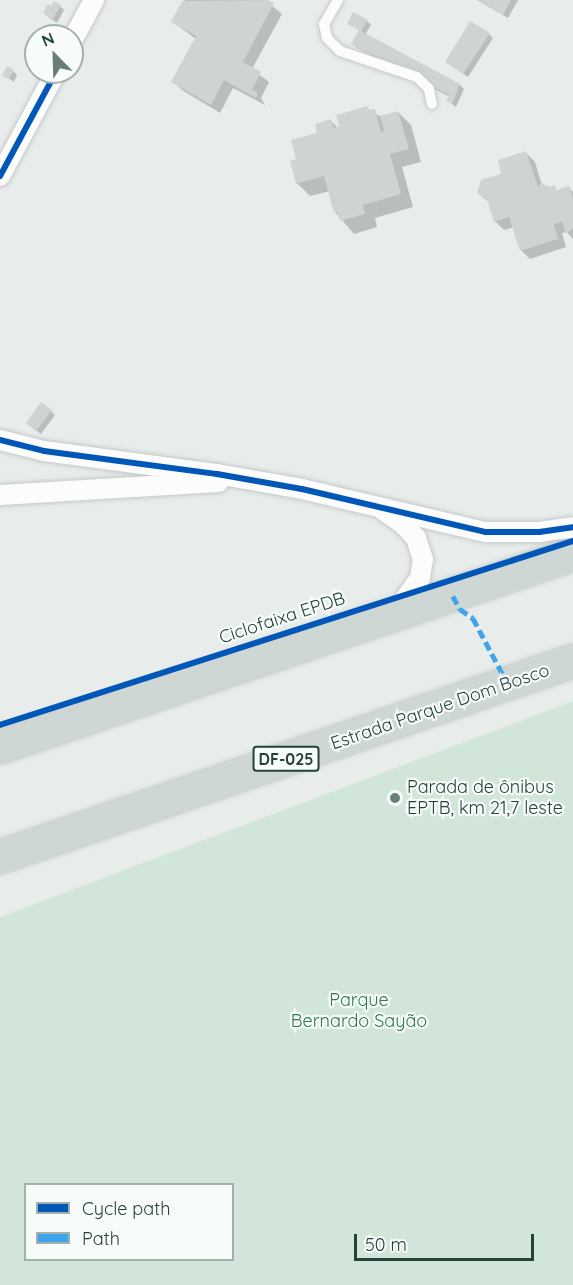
<!DOCTYPE html>
<meta charset="utf-8">
<style>
body{margin:0}
#map{position:relative;width:573px;height:1285px;overflow:hidden;background:#e8edeb;font-family:Quicksand,sans-serif}
div>[style]{position:absolute}
.green>*{inset:0;background:#d1e6d8}
.shadow>*{inset:0;background:#0003}
.building>*{inset:0;background:#cfd4d2}
.roads{filter:drop-shadow(0 0 2px #c5cac8) drop-shadow(0 0 2px #c5cac8)}
.lane>*{height:10px;margin:-5px;padding:0 5px;transform-origin:5px;border-radius:5px;background:#fcfcfc}
.street>*{height:20px;margin:-10px;padding:0 10px;transform-origin:10px;border-radius:10px;background:#fcfcfc}
.primary>*{height:32px;margin:-16px;padding:0 16px;transform-origin:16px;border-radius:16px;background:#cfd7d5}
.quiet>*{height:4.5px;margin-top:-2.25px;transform-origin:0;background:repeating-linear-gradient(90deg,#3ea4ec 0 9px,transparent 0 13.5px)}
.cycleway>*{height:6px;margin:-3px;padding:0 3px;transform-origin:3px;border-radius:3px;background:#0057b8}
.dots>*{width:16px;height:16px;translate:-50% -50%;box-sizing:border-box;border:3px solid #f7fbf9;border-radius:50%}
span{translate:-50% -50%;white-space:nowrap;text-align:center;line-height:1.15;-webkit-text-stroke:4.5px #f7fbf9;paint-order:stroke}
.shield-label span{padding:2px 4px;background:#f7fbf9;border:2px solid;border-radius:4px;-webkit-text-stroke-width:0}
.shield-label{font-size:16px;color:#24423a;font-weight:700}
.street-label{font-size:18px;color:#24423a}
.poi-label{font-size:18px;color:#24423a}
.left{translate:0 -50%;text-align:left}
.park-label{font-size:18px;color:#2d7a4b}
.legend{position:absolute;left:24px;top:1183px;width:210px;height:78px;box-sizing:border-box;background:#f7fbf9;border:2px solid #a3b1ad;margin:0;padding:8px 10px;list-style:none;font-size:18px;color:#24423a}
.legend li{display:flex;align-items:center;gap:12px;height:30px}
.legend b{width:30px;border:2px solid #a3b1ad}
.north{position:absolute;left:24px;top:24px;width:60px;height:60px;box-sizing:border-box;background:#f7fbf9;border:2px solid #a3b1ad;border-radius:50%;rotate:337deg;font-size:16px;font-weight:700;line-height:24px;text-align:center;color:#24423a}
.north::after{content:'';display:block;margin:auto;width:21px;height:27px;background:#697e78;clip-path:polygon(50% 0,100% 100%,50% 72%,0 100%)}
.scale{position:absolute;left:354px;top:1234px;width:180px;height:27px;box-sizing:border-box;border:3px solid #24423a;border-top:0;padding-left:8px;font-size:18px;line-height:21px;white-space:nowrap;color:#24423a;-webkit-text-stroke:4px #f7fbf9;paint-order:stroke}
</style>
<div id="map">
<div class="green">
<div style="clip-path:polygon(evenodd,573px 701px,573px 1285px,0 1285px,0 917px,573px 701px,26px 1184px,232px 1184px,232px 1260px,26px 1260px,26px 1184px)"></div>
</div>
<div class="shadow">
<div style="clip-path:polygon(185px 0,265px 0,282px 14px,252px 69px,269px 82px,261px 98px,265px 105px,233px 88px,220px 113px,182px 90px,173px 81px,196px 39px,173px 22px)"></div>
<div style="clip-path:polygon(477px 0,518px 0,508px 18px)"></div>
<div style="clip-path:polygon(60px 6px,64px 10px,57px 23px,49px 17px)"></div>
<div style="clip-path:polygon(367px 21px,371px 25px,365px 35px,460px 85px,464px 89px,456px 107px,448px 101px,450px 97px,357px 48px,353px 44px,360px 31px,349px 24px)"></div>
<div style="clip-path:polygon(489px 34px,493px 38px,468px 77px,447px 62px)"></div>
<div style="clip-path:polygon(13px 71px,17px 75px,14px 82px,4px 75px)"></div>
<div style="clip-path:polygon(367px 108px,381px 117px,398px 112px,411px 125px,421px 162px,402px 167px,413px 207px,375px 218px,377px 227px,354px 234px,335px 212px,330px 191px,310px 196px,297px 183px,298px 160px,331px 121px,338px 128px)"></div>
<div style="clip-path:polygon(526px 153px,535px 162px,542px 185px,558px 191px,569px 188px,573px 192px,573px 239px,567px 232px,562px 233px,566px 247px,530px 259px,521px 250px,514px 227px,504px 230px,495px 221px,490px 203px,478px 193px)"></div>
<div style="clip-path:polygon(51px 411px,55px 415px,41px 434px,32px 427px)"></div>
</div>
<div class="building">
<div style="clip-path:polygon(268px 0,274px 3px,243px 62px,261px 72px,252px 90px,258px 93px,256px 98px,224px 80px,211px 105px,171px 82px,196px 36px,171px 22px,182px 1px)"></div>
<div style="clip-path:polygon(478px 0,511px 0,503px 15px)"></div>
<div style="clip-path:polygon(54px 1px,61px 5px,52px 20px,43px 13px,48px 4px,51px 6px)"></div>
<div style="clip-path:polygon(353px 12px,368px 20px,361px 31px,460px 84px,452px 104px,446px 101px,449px 95px,351px 44px,359px 30px,347px 24px)"></div>
<div style="clip-path:polygon(470px 21px,490px 33px,463px 74px,445px 62px)"></div>
<div style="clip-path:polygon(7px 66px,14px 70px,9px 79px,2px 76px)"></div>
<div style="clip-path:polygon(367px 106px,369px 110px,375px 109px,381px 132px,384px 131px,380px 116px,398px 111px,409px 149px,390px 154px,401px 194px,363px 205px,365px 214px,340px 221px,337px 212px,334px 213px,324px 176px,296px 184px,290px 161px,296px 159px,291px 140px,317px 133px,315px 124px,331px 119px,334px 128px,339px 126px,336px 115px)"></div>
<div style="clip-path:polygon(526px 151px,538px 187px,541px 183px,550px 187px,555px 185px,556px 190px,569px 186px,573px 198px,573px 228px,566px 234px,562px 222px,554px 224px,558px 239px,520px 251px,509px 217px,494px 222px,487px 199px,477px 193px,481px 180px,501px 174px,498px 160px)"></div>
<div style="clip-path:polygon(41px 402px,52px 410px,36px 431px,26px 423px)"></div>
</div>
<div class="roads">
<div class="lane">
<div style="left:338px;top:0;width:28px;rotate:120deg"></div>
<div style="left:324px;top:24px;width:14px;rotate:78deg"></div>
<div style="left:327px;top:38px;width:18px;rotate:45deg"></div>
<div style="left:340px;top:51px;width:81px;rotate:18.7deg"></div>
<div style="left:417px;top:77px;width:17px;rotate:45deg"></div>
<div style="left:429px;top:89px;width:15px;rotate:79deg"></div>
</div>
<div class="street">
<div style="left:72px;top:41px;width:47px;rotate:-61.8deg"></div>
<div style="left:0;top:176px;width:118px;rotate:-61.7deg"></div>
<div style="left:0;top:440px;width:45px;rotate:14deg"></div>
<div style="left:44px;top:451px;width:175px;rotate:7.6deg"></div>
<div style="left:217px;top:474px;width:86px;rotate:10deg"></div>
<div style="left:302px;top:489px;width:189px;rotate:13.2deg"></div>
<div style="left:486px;top:532px;width:53px"></div>
<div style="left:539px;top:532px;width:34px;rotate:-8deg"></div>
<div style="left:0;top:495px;width:219px;rotate:-3.4deg"></div>
<div style="left:384px;top:511px;width:22px;rotate:34deg"></div>
<div style="left:402px;top:523px;width:21px;rotate:47deg"></div>
<div style="left:416px;top:538px;width:22px;rotate:72deg"></div>
<div style="left:423px;top:559px;width:19px;rotate:99deg"></div>
<div style="left:420px;top:578px;width:43px;rotate:125.5deg"></div>
</div>
<div class="primary">
<div style="left:0;top:747px;width:605px;rotate:-18.61deg"></div>
<div style="left:0;top:857px;width:606px;rotate:-18.88deg"></div>
</div>
</div>
<div class="quiet">
<div style="left:453px;top:596px;width:15px;rotate:62deg"></div>
<div style="left:460px;top:609px;width:16px;rotate:35deg"></div>
<div style="left:473px;top:618px;width:75px;rotate:62.1deg"></div>
</div>
<div class="cycleway">
<div style="left:0;top:176px;width:118px;rotate:-61.7deg"></div>
<div style="left:0;top:440px;width:45px;rotate:14deg"></div>
<div style="left:44px;top:451px;width:175px;rotate:7.6deg"></div>
<div style="left:217px;top:474px;width:86px;rotate:10deg"></div>
<div style="left:302px;top:489px;width:189px;rotate:13.2deg"></div>
<div style="left:486px;top:532px;width:53px"></div>
<div style="left:539px;top:532px;width:34px;rotate:-8deg"></div>
<div style="left:0;top:725px;width:602px;rotate:-17.8deg"></div>
</div>
<div class="dots">
<div style="left:395px;top:798px;background:#697e78"></div>
</div>
<div class="shield-label">
<span style="left:286px;top:759px">DF-025</span>
</div>
<div class="street-label">
<span style="left:282px;top:618px;rotate:-18deg">Ciclofaixa EPDB</span>
<span style="left:440px;top:707px;rotate:-19deg">Estrada Parque Dom Bosco</span>
</div>
<div class="poi-label">
<span class="left" style="left:407px;top:798px">Parada de ônibus<br>EPTB, km 21,7 leste</span>
</div>
<div class="park-label">
<span style="left:359px;top:1011px">Parque<br>Bernardo Sayão</span>
</div>
<ul class="legend">
<li><b style="height:8px;background:#0057b8"></b>Cycle path</li>
<li><b style="height:8px;background:#3ea4ec"></b>Path</li>
</ul>
<div class="north">N</div>
<div class="scale">50 m</div>
</div>
